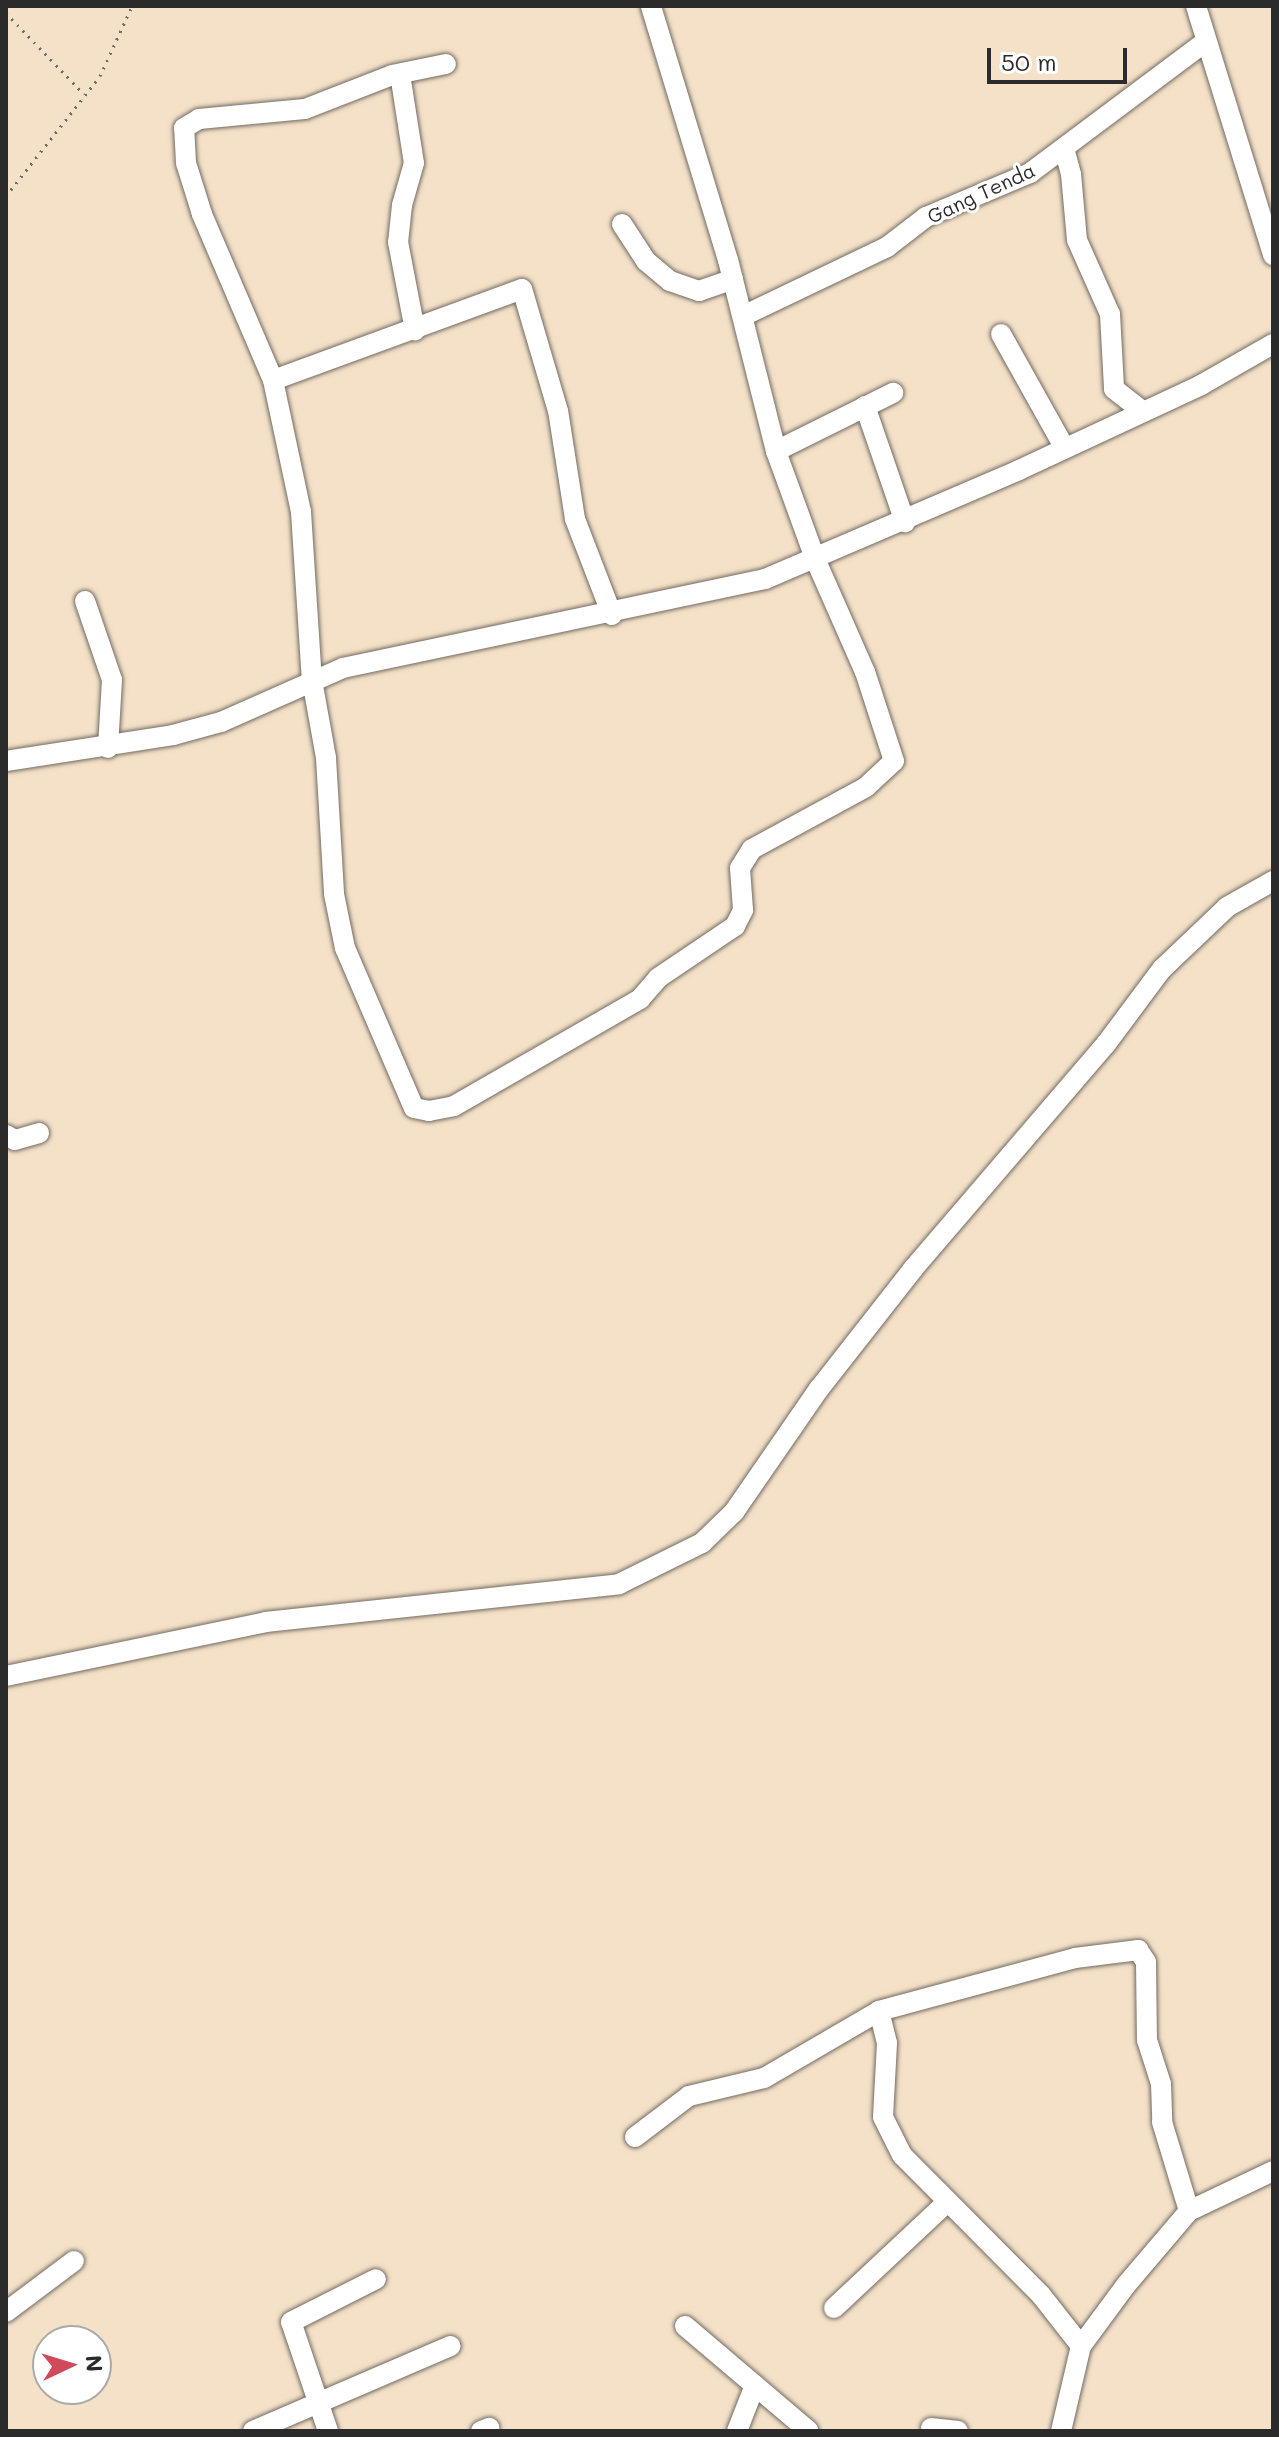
<!DOCTYPE html>
<style>
body{margin:0}
#map{position:relative;width:1279px;height:2437px;overflow:hidden;background:#f5e1c8;font-family:Mali,sans-serif}
div>[style]{position:absolute}
.path>*{height:3px;margin-top:-1.5px;transform-origin:0;background:repeating-linear-gradient(90deg,#726b62 0 2px,transparent 0 8px)}
.roads{filter:drop-shadow(0 0 2px #726b62) drop-shadow(0 0 2px #726b62)}
.minor>*{height:20px;margin:-10px;padding:0 10px;transform-origin:10px;border-radius:10px;background:#fff}
span{translate:-50% -50%;white-space:nowrap;text-align:center;line-height:1.15;-webkit-text-stroke:6px #fff;paint-order:stroke}
.street-label{font-size:20px;color:#2b2b2b}
.frame{position:absolute;inset:0;border:8px solid #2b2b2b;pointer-events:none}
.north{position:absolute;left:32px;top:2325px;width:80px;height:80px;box-sizing:border-box;background:#fff;border:2px solid #aaa;border-radius:50%;rotate:86deg;font-size:22px;font-weight:700;line-height:32px;text-align:center;color:#2b2b2b}
.north::after{content:'';display:block;margin:auto;width:28px;height:36px;background:#d1495b;clip-path:polygon(50% 0,100% 100%,50% 72%,0 100%)}
.scale{position:absolute;left:987px;top:48px;width:140px;height:36px;box-sizing:border-box;border:4px solid #2b2b2b;border-top:0;padding-left:10px;font-size:24px;line-height:28px;white-space:nowrap;color:#2b2b2b;-webkit-text-stroke:6px #fff;paint-order:stroke}
</style>
<div id="map">
<div class="path">
<div style="left:6px;top:13px;width:112px;rotate:46.1deg"></div>
<div style="left:6px;top:196px;width:152px;rotate:-51.9deg"></div>
<div style="left:100px;top:76px;width:77px;rotate:-65.4deg"></div>
</div>
<div class="roads">
<div class="minor">
<div style="left:1196px;top:6px;width:261px;rotate:72.8deg"></div>
<div style="left:400px;top:74px;width:90px;rotate:81.1deg"></div>
<div style="left:414px;top:163px;width:44px;rotate:105.9deg"></div>
<div style="left:402px;top:205px;width:37px;rotate:96deg"></div>
<div style="left:398px;top:242px;width:90px;rotate:79.1deg"></div>
<div style="left:1064px;top:148px;width:27px;rotate:75deg"></div>
<div style="left:1071px;top:174px;width:66px;rotate:84.8deg"></div>
<div style="left:1077px;top:240px;width:81px;rotate:66deg"></div>
<div style="left:1110px;top:314px;width:75px;rotate:86.9deg"></div>
<div style="left:1114px;top:389px;width:36px;rotate:38deg"></div>
<div style="left:622px;top:224px;width:44px;rotate:57deg"></div>
<div style="left:646px;top:261px;width:31px;rotate:40deg"></div>
<div style="left:670px;top:281px;width:31px;rotate:19deg"></div>
<div style="left:699px;top:291px;width:36px;rotate:-19deg"></div>
<div style="left:743px;top:316px;width:160px;rotate:-25.6deg"></div>
<div style="left:887px;top:247px;width:49px;rotate:-37.6deg"></div>
<div style="left:926px;top:217px;width:113px;rotate:-22.9deg"></div>
<div style="left:1030px;top:173px;width:217px;rotate:-36.8deg"></div>
<div style="left:1001px;top:334px;width:127px;rotate:60.8deg"></div>
<div style="left:273px;top:380px;width:181px;rotate:-113.2deg"></div>
<div style="left:202px;top:214px;width:53px;rotate:-107.4deg"></div>
<div style="left:186px;top:163px;width:35px;rotate:-93deg"></div>
<div style="left:184px;top:128px;width:17px;rotate:-31deg"></div>
<div style="left:199px;top:119px;width:106px;rotate:-5.4deg"></div>
<div style="left:305px;top:109px;width:93px;rotate:-21.3deg"></div>
<div style="left:392px;top:75px;width:55px;rotate:-11.5deg"></div>
<div style="left:865px;top:406px;width:123px;rotate:71deg"></div>
<div style="left:776px;top:451px;width:131px;rotate:-26.4deg"></div>
<div style="left:85px;top:601px;width:83px;rotate:71.1deg"></div>
<div style="left:112px;top:680px;width:68px;rotate:93.4deg"></div>
<div style="left:612px;top:615px;width:103px;rotate:-111.1deg"></div>
<div style="left:575px;top:519px;width:109px;rotate:-98.9deg"></div>
<div style="left:558px;top:411px;width:127px;rotate:-106.4deg"></div>
<div style="left:522px;top:289px;width:265px;rotate:159.9deg"></div>
<div style="left:273px;top:380px;width:135px;rotate:78deg"></div>
<div style="left:301px;top:512px;width:168px;rotate:86.3deg"></div>
<div style="left:312px;top:680px;width:79px;rotate:79.8deg"></div>
<div style="left:326px;top:758px;width:136px;rotate:86.6deg"></div>
<div style="left:334px;top:894px;width:55px;rotate:78.5deg"></div>
<div style="left:345px;top:948px;width:174px;rotate:66.7deg"></div>
<div style="left:414px;top:1108px;width:15px;rotate:11deg"></div>
<div style="left:429px;top:1111px;width:25px;rotate:-11deg"></div>
<div style="left:454px;top:1106px;width:215px;rotate:-29.9deg"></div>
<div style="left:640px;top:999px;width:28px;rotate:-49deg"></div>
<div style="left:658px;top:978px;width:93px;rotate:-34deg"></div>
<div style="left:735px;top:926px;width:18px;rotate:-63deg"></div>
<div style="left:743px;top:910px;width:42px;rotate:-94.1deg"></div>
<div style="left:740px;top:868px;width:22px;rotate:-58deg"></div>
<div style="left:752px;top:849px;width:130px;rotate:-28.5deg"></div>
<div style="left:866px;top:787px;width:38px;rotate:-43deg"></div>
<div style="left:894px;top:761px;width:94px;rotate:-108deg"></div>
<div style="left:865px;top:672px;width:121px;rotate:-113.8deg"></div>
<div style="left:816px;top:561px;width:117px;rotate:-110deg"></div>
<div style="left:776px;top:451px;width:197px;rotate:-104.1deg"></div>
<div style="left:728px;top:260px;width:265px;rotate:-106.9deg"></div>
<div style="left:6px;top:761px;width:169px;rotate:-8.8deg"></div>
<div style="left:173px;top:735px;width:50px;rotate:-15.2deg"></div>
<div style="left:221px;top:722px;width:133px;rotate:-23.9deg"></div>
<div style="left:343px;top:668px;width:431px;rotate:-11.9deg"></div>
<div style="left:765px;top:579px;width:276px;rotate:-23.2deg"></div>
<div style="left:1019px;top:470px;width:201px;rotate:-25deg"></div>
<div style="left:1201px;top:385px;width:83px;rotate:-29.7deg"></div>
<div style="left:6px;top:1135px;width:10px;rotate:29deg"></div>
<div style="left:15px;top:1140px;width:25px;rotate:-16deg"></div>
<div style="left:6px;top:1676px;width:266px;rotate:-11.7deg"></div>
<div style="left:266px;top:1622px;width:355px;rotate:-6.1deg"></div>
<div style="left:619px;top:1584px;width:93px;rotate:-26.3deg"></div>
<div style="left:702px;top:1543px;width:45px;rotate:-44.1deg"></div>
<div style="left:734px;top:1512px;width:150px;rotate:-55.4deg"></div>
<div style="left:819px;top:1389px;width:152px;rotate:-51.9deg"></div>
<div style="left:913px;top:1269px;width:296px;rotate:-49.4deg"></div>
<div style="left:1106px;top:1044px;width:94px;rotate:-53.3deg"></div>
<div style="left:1162px;top:969px;width:90px;rotate:-43.6deg"></div>
<div style="left:1227px;top:907px;width:53px;rotate:-29.5deg"></div>
<div style="left:635px;top:2137px;width:68px;rotate:-37.2deg"></div>
<div style="left:689px;top:2096px;width:77px;rotate:-13.5deg"></div>
<div style="left:764px;top:2078px;width:133px;rotate:-30.2deg"></div>
<div style="left:834px;top:2308px;width:152px;rotate:-43.1deg"></div>
<div style="left:6px;top:2312px;width:85px;rotate:-36.9deg"></div>
<div style="left:685px;top:2326px;width:162px;rotate:40.3deg"></div>
<div style="left:1081px;top:2346px;width:65px;rotate:-128.1deg"></div>
<div style="left:1041px;top:2295px;width:197px;rotate:-134.8deg"></div>
<div style="left:902px;top:2155px;width:42px;rotate:-116.6deg"></div>
<div style="left:883px;top:2117px;width:74px;rotate:-86.9deg"></div>
<div style="left:887px;top:2043px;width:33px;rotate:-104deg"></div>
<div style="left:879px;top:2011px;width:203px;rotate:-15.1deg"></div>
<div style="left:1075px;top:1958px;width:64px;rotate:-7.2deg"></div>
<div style="left:1138px;top:1950px;width:14px;rotate:56deg"></div>
<div style="left:1146px;top:1962px;width:78px;rotate:89.3deg"></div>
<div style="left:1147px;top:2040px;width:46px;rotate:72.3deg"></div>
<div style="left:1161px;top:2084px;width:38px;rotate:88deg"></div>
<div style="left:1162px;top:2122px;width:93px;rotate:73.1deg"></div>
<div style="left:931px;top:2428px;width:27px;rotate:6deg"></div>
<div style="left:253px;top:2431px;width:215px;rotate:-23.3deg"></div>
<div style="left:328px;top:2431px;width:115px;rotate:-108.7deg"></div>
<div style="left:291px;top:2322px;width:95px;rotate:-26.8deg"></div>
<div style="left:481px;top:2431px;width:9px;rotate:-21deg"></div>
<div style="left:737px;top:2431px;width:49px;rotate:-68.6deg"></div>
<div style="left:1061px;top:2431px;width:87px;rotate:-76.8deg"></div>
<div style="left:1081px;top:2346px;width:76px;rotate:-53.6deg"></div>
<div style="left:1126px;top:2285px;width:97px;rotate:-49.6deg"></div>
<div style="left:1189px;top:2211px;width:93px;rotate:-25.5deg"></div>
</div>
</div>
<div class="street-label">
<span style="left:981px;top:193px;rotate:-25deg">Gang Tenda</span>
</div>
<div class="frame"></div>
<div class="north">N</div>
<div class="scale">50 m</div>
</div>
